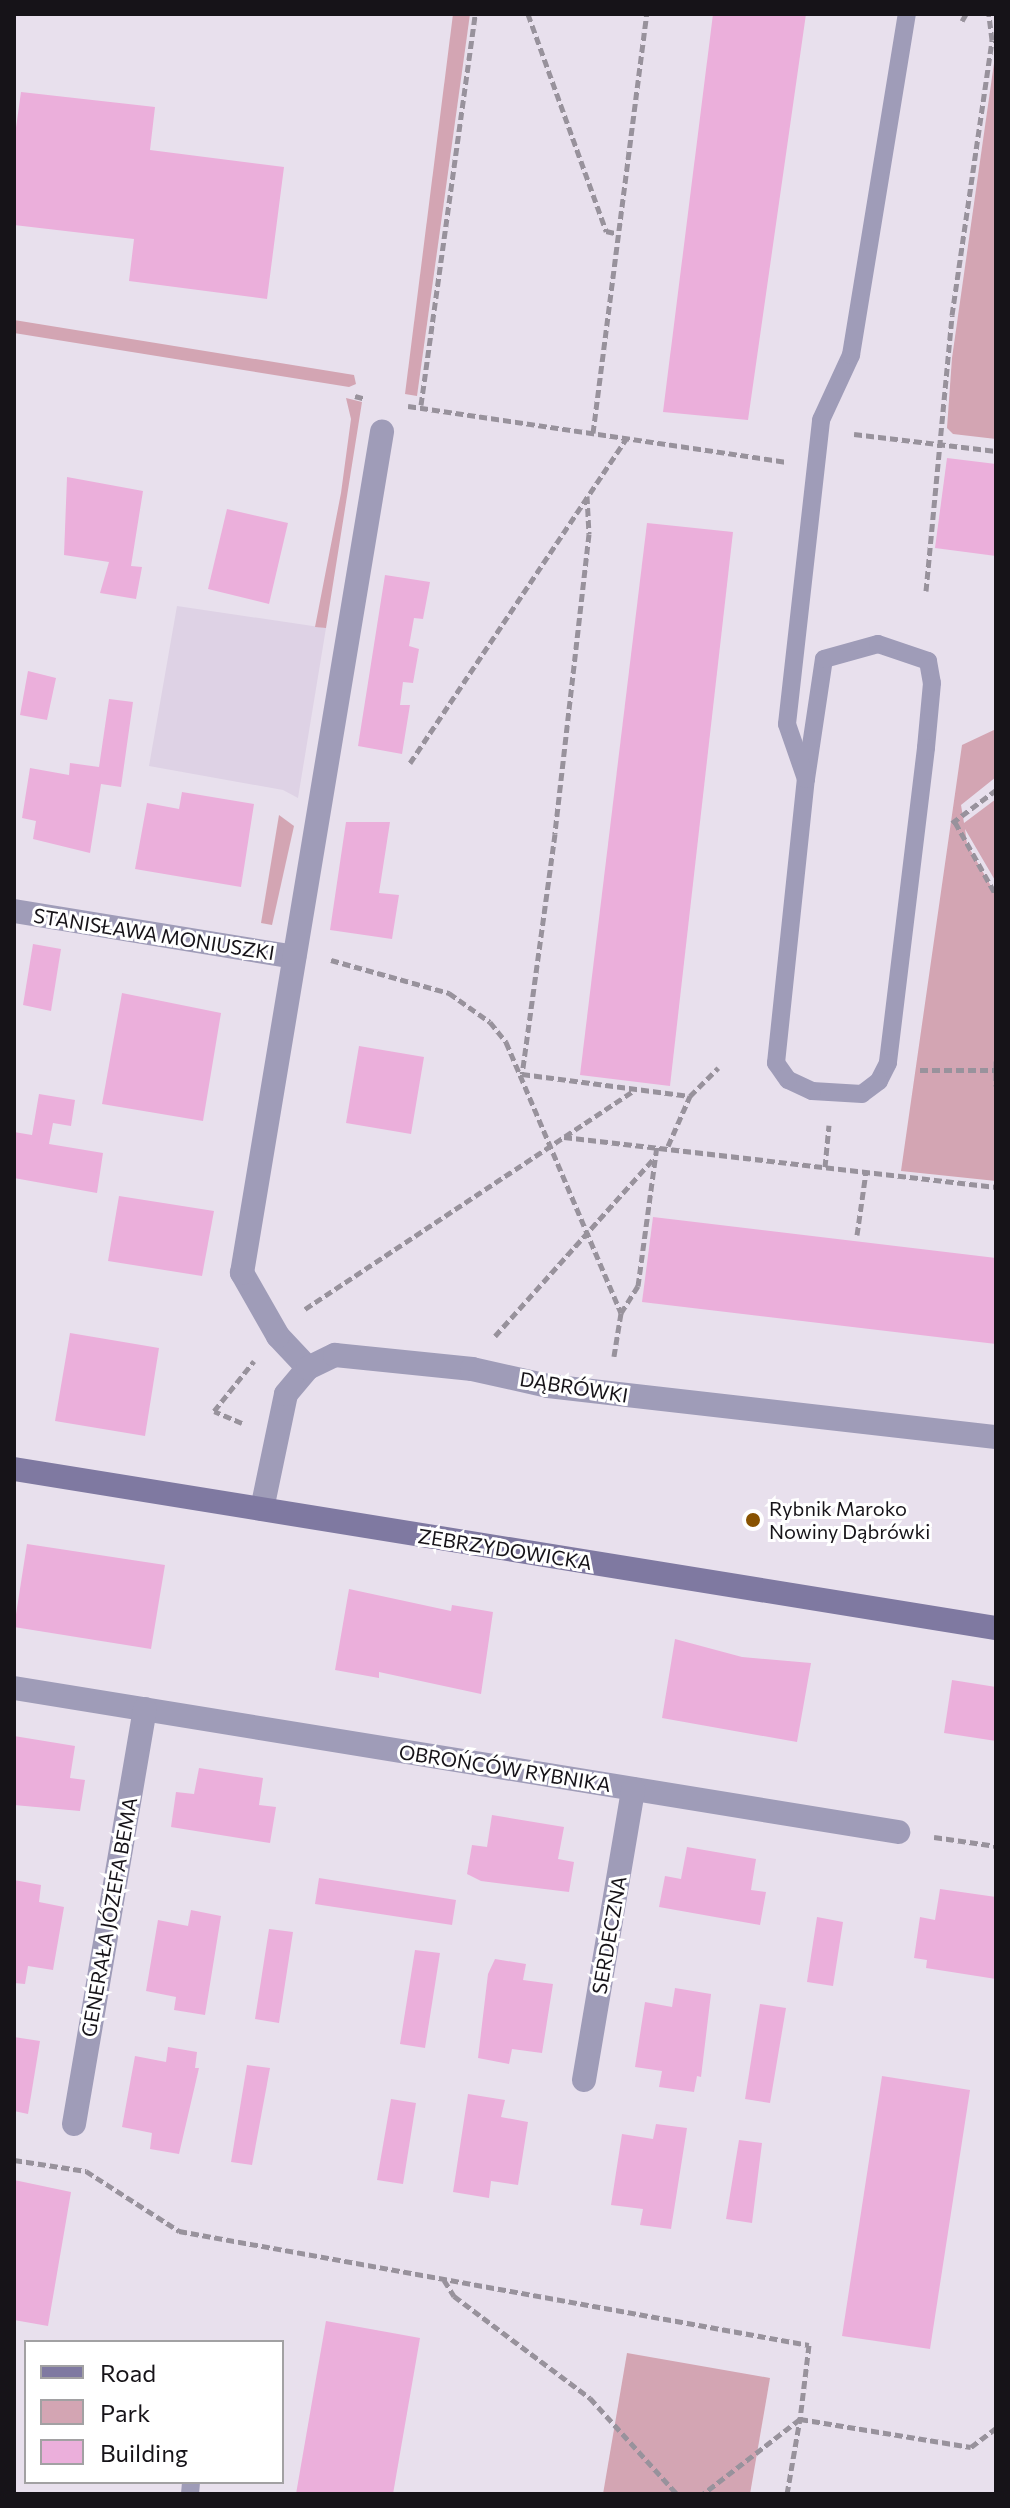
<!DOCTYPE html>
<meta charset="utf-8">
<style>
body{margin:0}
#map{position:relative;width:1010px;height:2508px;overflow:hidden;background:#e8e0ed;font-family:Commissioner,sans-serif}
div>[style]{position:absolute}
.built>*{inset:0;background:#ded2e5}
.green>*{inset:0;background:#d3a5b3}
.building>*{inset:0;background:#ebafdb}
.path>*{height:5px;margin-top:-2.5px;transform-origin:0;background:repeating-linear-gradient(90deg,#98929c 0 8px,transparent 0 12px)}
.lane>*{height:18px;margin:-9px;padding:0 9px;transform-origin:9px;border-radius:9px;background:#9f9cb8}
.street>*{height:24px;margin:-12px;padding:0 12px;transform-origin:12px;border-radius:12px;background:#9f9cb8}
.secondary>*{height:24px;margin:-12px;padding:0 12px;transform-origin:12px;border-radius:12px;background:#7f79a1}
.dots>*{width:22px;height:22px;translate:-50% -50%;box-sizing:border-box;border:4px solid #fff;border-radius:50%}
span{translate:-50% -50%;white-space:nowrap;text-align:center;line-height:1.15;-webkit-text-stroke:6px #fff;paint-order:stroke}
.street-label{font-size:20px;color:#161318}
.poi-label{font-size:20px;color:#161318}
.left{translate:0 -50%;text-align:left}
.frame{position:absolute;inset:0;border:16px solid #161318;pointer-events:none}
.legend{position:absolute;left:24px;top:2340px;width:260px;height:144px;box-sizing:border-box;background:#fff;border:2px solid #a2a1a3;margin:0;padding:10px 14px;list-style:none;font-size:24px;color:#161318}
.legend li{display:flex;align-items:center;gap:16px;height:40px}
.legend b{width:40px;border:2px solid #a2a1a3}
</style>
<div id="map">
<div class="built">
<div style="clip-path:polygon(177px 606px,326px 628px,298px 798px,283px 790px,149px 766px)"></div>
</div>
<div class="green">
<div style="clip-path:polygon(453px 14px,470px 14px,417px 396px,405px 394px)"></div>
<div style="clip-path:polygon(996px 49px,996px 439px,953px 434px,947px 428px,952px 358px)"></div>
<div style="clip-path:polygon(14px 320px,354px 375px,356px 384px,349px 387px,14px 333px)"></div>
<div style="clip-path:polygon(346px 398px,362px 402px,326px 628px,315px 627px,341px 493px,351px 419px)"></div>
<div style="clip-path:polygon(996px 729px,996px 777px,961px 805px,964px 823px,996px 799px,996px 882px,965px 829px,967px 844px,996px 895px,996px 1181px,901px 1171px,962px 745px)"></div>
<div style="clip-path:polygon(279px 815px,294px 826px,272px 925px,261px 923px)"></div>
<div style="clip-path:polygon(627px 2353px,770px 2378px,750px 2494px,603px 2494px)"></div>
</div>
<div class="building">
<div style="clip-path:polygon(713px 14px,806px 14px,748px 420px,663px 412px)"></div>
<div style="clip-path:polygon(21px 92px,155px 107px,150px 150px,284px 167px,267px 299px,129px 281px,134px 239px,14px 225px,14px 142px)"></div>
<div style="clip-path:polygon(947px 458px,996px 464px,996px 556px,935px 548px)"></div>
<div style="clip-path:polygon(67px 477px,143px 491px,131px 566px,142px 567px,136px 599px,100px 593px,109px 562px,64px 555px)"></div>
<div style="clip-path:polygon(227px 509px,288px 523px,269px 604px,208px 589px)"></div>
<div style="clip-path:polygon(647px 523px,733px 532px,670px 1086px,580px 1075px)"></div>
<div style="clip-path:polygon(385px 575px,430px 582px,423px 619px,414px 618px,409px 646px,419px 649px,413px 683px,403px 682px,400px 705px,410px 705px,402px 754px,358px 746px)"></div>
<div style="clip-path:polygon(28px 671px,56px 678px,47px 720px,20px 715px)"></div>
<div style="clip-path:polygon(109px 699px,133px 702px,121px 787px,101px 784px,90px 853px,33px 839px,36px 821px,22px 818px,30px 768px,69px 775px,70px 763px,99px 767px)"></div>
<div style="clip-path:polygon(182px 792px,254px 804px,241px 887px,135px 869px,147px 803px,179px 809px)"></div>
<div style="clip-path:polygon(346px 822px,390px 822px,379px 893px,399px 895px,392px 939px,330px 930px)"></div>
<div style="clip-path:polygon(33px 944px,61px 949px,51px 1011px,23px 1005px)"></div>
<div style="clip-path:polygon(122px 993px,221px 1013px,203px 1121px,102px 1104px)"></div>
<div style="clip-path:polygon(359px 1046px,424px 1057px,411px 1134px,346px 1123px)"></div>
<div style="clip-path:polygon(39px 1094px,75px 1100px,71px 1126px,53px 1123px,49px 1144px,103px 1153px,97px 1193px,14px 1178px,14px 1132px,32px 1135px)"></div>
<div style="clip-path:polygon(119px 1196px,214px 1211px,202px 1276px,108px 1261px)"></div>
<div style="clip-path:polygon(653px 1217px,996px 1258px,996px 1344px,642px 1302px)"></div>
<div style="clip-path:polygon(70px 1333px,159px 1348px,145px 1436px,55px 1421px)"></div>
<div style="clip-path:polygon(27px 1544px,165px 1565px,151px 1649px,14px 1627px)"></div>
<div style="clip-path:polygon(349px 1589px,451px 1611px,452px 1605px,493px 1612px,481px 1694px,379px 1672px,379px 1678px,335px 1670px)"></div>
<div style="clip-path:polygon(675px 1639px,742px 1657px,811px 1663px,797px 1742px,662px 1718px)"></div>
<div style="clip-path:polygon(952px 1680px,996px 1687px,996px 1741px,944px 1733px)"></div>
<div style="clip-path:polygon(14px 1736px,75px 1746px,70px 1778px,85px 1780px,80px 1811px,14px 1805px)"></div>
<div style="clip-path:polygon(199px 1768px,263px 1778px,259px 1805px,276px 1807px,270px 1843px,171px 1827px,176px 1792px,194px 1794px)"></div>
<div style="clip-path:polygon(492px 1815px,564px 1827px,558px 1859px,574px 1862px,569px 1892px,481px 1881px,467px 1874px,472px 1845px,487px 1847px)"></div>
<div style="clip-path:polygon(687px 1847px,756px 1859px,751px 1890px,766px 1892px,760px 1925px,659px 1907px,665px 1876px,681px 1879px)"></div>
<div style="clip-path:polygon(319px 1878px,456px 1900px,452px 1925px,315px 1904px)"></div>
<div style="clip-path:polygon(14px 1880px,41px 1885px,39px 1902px,64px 1907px,53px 1970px,28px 1966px,25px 1984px,14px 1983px)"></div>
<div style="clip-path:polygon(940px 1889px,996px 1897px,996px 1979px,926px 1968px,927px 1960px,914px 1958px,920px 1917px,935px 1920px)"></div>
<div style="clip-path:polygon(191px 1910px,221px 1916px,205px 2015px,174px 2010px,176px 1997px,146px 1991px,158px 1920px,188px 1926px)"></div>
<div style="clip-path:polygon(817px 1917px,843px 1922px,833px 1986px,807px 1982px)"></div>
<div style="clip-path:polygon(269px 1929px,293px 1932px,279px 2023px,255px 2019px)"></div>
<div style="clip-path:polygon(415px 1950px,440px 1953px,425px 2048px,400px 2044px)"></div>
<div style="clip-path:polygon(495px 1959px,526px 1964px,523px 1980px,553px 1984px,542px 2053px,512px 2049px,509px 2064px,478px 2058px,488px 1974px)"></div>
<div style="clip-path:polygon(675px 1988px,711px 1994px,701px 2077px,697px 2076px,694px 2092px,659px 2087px,662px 2071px,635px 2067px,645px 2002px,672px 2007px)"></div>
<div style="clip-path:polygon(760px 2004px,786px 2008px,770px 2103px,745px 2099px)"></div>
<div style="clip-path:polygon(14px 2037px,40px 2041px,28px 2114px,14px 2111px)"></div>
<div style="clip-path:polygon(168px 2047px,197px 2052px,195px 2068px,199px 2068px,179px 2154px,150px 2149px,152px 2133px,122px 2127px,135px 2056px,166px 2062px)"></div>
<div style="clip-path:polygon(247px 2065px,270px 2068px,252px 2165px,231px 2162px)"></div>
<div style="clip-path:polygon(882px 2076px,970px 2090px,930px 2349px,842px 2336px)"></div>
<div style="clip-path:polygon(468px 2094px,505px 2100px,501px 2117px,528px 2122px,518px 2185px,491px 2181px,489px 2198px,453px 2192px)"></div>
<div style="clip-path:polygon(391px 2099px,416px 2103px,403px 2184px,377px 2180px)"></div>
<div style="clip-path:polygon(656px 2124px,687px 2128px,671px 2229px,640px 2225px,643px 2209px,611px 2205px,622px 2134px,653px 2139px)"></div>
<div style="clip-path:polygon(739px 2140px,762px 2143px,752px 2223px,726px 2219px)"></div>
<div style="clip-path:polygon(14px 2180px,71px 2192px,48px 2326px,14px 2320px)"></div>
<div style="clip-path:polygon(326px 2321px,420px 2338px,393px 2494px,296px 2494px)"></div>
</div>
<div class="path">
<div style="left:528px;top:14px;width:231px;rotate:70.2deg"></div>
<div style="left:606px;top:231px;width:9px;rotate:13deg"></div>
<div style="left:962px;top:21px;width:8px;rotate:-60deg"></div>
<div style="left:355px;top:396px;width:11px;rotate:15deg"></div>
<div style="left:421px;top:405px;width:395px;rotate:-82.1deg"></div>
<div style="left:408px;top:406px;width:381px;rotate:8.4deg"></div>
<div style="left:593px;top:433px;width:422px;rotate:-82.7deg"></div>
<div style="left:854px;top:434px;width:143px;rotate:6.8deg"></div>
<div style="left:587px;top:496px;width:38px;rotate:87deg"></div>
<div style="left:589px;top:534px;width:302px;rotate:96.5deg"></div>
<div style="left:555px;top:834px;width:242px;rotate:97.8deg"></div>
<div style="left:522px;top:1074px;width:169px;rotate:7.5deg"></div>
<div style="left:926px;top:591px;width:277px;rotate:-84.6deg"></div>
<div style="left:952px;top:315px;width:278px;rotate:-81.7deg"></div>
<div style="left:992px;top:40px;width:26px;rotate:-97deg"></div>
<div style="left:410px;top:763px;width:389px;rotate:-56.3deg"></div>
<div style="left:955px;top:822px;width:84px;rotate:60.7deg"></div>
<div style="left:952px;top:823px;width:55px;rotate:-36.9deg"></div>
<div style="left:331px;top:960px;width:123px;rotate:15.6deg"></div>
<div style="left:449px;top:993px;width:50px;rotate:35.3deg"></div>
<div style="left:490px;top:1022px;width:26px;rotate:51deg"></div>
<div style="left:506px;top:1042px;width:294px;rotate:67deg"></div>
<div style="left:621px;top:1313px;width:44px;rotate:99.2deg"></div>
<div style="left:996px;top:1061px;width:25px;rotate:90deg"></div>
<div style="left:920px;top:1070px;width:74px"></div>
<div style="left:564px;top:1137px;width:435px;rotate:6.6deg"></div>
<div style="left:668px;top:1146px;width:55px;rotate:-66.3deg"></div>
<div style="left:690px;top:1096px;width:40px;rotate:-45deg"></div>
<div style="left:825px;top:1167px;width:42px;rotate:-84.6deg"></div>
<div style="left:857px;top:1235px;width:64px;rotate:-81.9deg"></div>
<div style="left:305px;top:1309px;width:394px;rotate:-33.6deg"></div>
<div style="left:621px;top:1313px;width:32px;rotate:-58deg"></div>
<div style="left:638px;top:1286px;width:142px;rotate:-82.3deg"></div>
<div style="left:495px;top:1336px;width:237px;rotate:-48.2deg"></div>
<div style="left:242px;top:1423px;width:30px;rotate:-157deg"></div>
<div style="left:214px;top:1411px;width:64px;rotate:-51.3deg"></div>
<div style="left:934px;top:1837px;width:63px;rotate:8.3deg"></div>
<div style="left:14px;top:2160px;width:73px;rotate:8.7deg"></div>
<div style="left:86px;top:2171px;width:111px;rotate:32.8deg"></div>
<div style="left:179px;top:2231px;width:640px;rotate:10.26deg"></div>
<div style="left:809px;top:2345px;width:75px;rotate:96.9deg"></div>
<div style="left:800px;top:2419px;width:123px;rotate:142.3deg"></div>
<div style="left:444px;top:2280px;width:19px;rotate:58deg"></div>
<div style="left:454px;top:2296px;width:170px;rotate:36.9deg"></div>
<div style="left:590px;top:2398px;width:130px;rotate:47.8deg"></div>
<div style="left:787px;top:2494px;width:76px;rotate:-80.2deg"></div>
<div style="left:800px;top:2419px;width:173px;rotate:9.3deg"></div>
<div style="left:971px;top:2447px;width:31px;rotate:-37deg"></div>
</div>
<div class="lane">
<div style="left:806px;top:779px;width:121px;rotate:-81.5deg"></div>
<div style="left:824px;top:659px;width:56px;rotate:-15.5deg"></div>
<div style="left:878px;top:644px;width:53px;rotate:18.8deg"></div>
<div style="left:928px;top:661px;width:22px;rotate:80deg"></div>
<div style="left:932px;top:683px;width:65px;rotate:95.3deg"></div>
<div style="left:926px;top:748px;width:317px;rotate:96.9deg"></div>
<div style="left:888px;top:1063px;width:20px;rotate:117deg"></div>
<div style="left:879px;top:1081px;width:21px;rotate:143deg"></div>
<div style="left:862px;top:1094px;width:50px;rotate:-176.6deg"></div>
<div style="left:812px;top:1091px;width:26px;rotate:-155deg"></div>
<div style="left:788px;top:1080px;width:21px;rotate:-125deg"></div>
<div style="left:776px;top:1063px;width:286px;rotate:-84deg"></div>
<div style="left:806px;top:779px;width:58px;rotate:-109.1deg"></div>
<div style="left:787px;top:724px;width:306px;rotate:-83.6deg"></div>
<div style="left:821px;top:420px;width:72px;rotate:-65.2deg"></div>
<div style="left:851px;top:355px;width:346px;rotate:-80.7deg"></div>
<div style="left:190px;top:2494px;width:12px;rotate:-85deg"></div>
</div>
<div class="street">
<div style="left:14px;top:911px;width:284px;rotate:9.3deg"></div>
<div style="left:308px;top:1368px;width:44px;rotate:-133.2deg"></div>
<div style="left:278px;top:1336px;width:73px;rotate:-119.7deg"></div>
<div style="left:242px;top:1273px;width:853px;rotate:-80.55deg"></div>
<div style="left:262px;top:1509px;width:117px;rotate:-78.2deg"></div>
<div style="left:286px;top:1394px;width:34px;rotate:-50deg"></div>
<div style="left:308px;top:1368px;width:30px;rotate:-26deg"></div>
<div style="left:335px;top:1355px;width:138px;rotate:5.8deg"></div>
<div style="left:472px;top:1369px;width:78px;rotate:12.6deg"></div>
<div style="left:548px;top:1386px;width:451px;rotate:6.5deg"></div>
<div style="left:14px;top:1688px;width:896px;rotate:9.25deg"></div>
<div style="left:584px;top:2080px;width:295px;rotate:-80.4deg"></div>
<div style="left:74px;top:2124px;width:421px;rotate:-80.3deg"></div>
</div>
<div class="secondary">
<div style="left:14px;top:1469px;width:995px;rotate:9.2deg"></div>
</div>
<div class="dots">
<div style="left:753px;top:1520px;background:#885201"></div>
</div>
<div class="street-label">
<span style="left:154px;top:934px;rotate:9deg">STANISŁAWA MONIUSZKI</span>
<span style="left:574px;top:1387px;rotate:9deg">DĄBRÓWKI</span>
<span style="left:505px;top:1549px;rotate:9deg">ZEBRZYDOWICKA</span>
<span style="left:505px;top:1768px;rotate:9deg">OBROŃCÓW RYBNIKA</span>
<span style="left:109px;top:1917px;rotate:-80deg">GENERAŁA JÓZEFA BEMA</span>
<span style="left:609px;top:1935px;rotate:-80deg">SERDECZNA</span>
</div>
<div class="poi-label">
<span class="left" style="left:769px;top:1520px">Rybnik Maroko<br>Nowiny Dąbrówki</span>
</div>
<div class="frame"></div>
<ul class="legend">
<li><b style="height:10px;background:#7f79a1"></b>Road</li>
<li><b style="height:22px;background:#d3a5b3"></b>Park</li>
<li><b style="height:22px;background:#ebafdb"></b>Building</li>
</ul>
</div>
